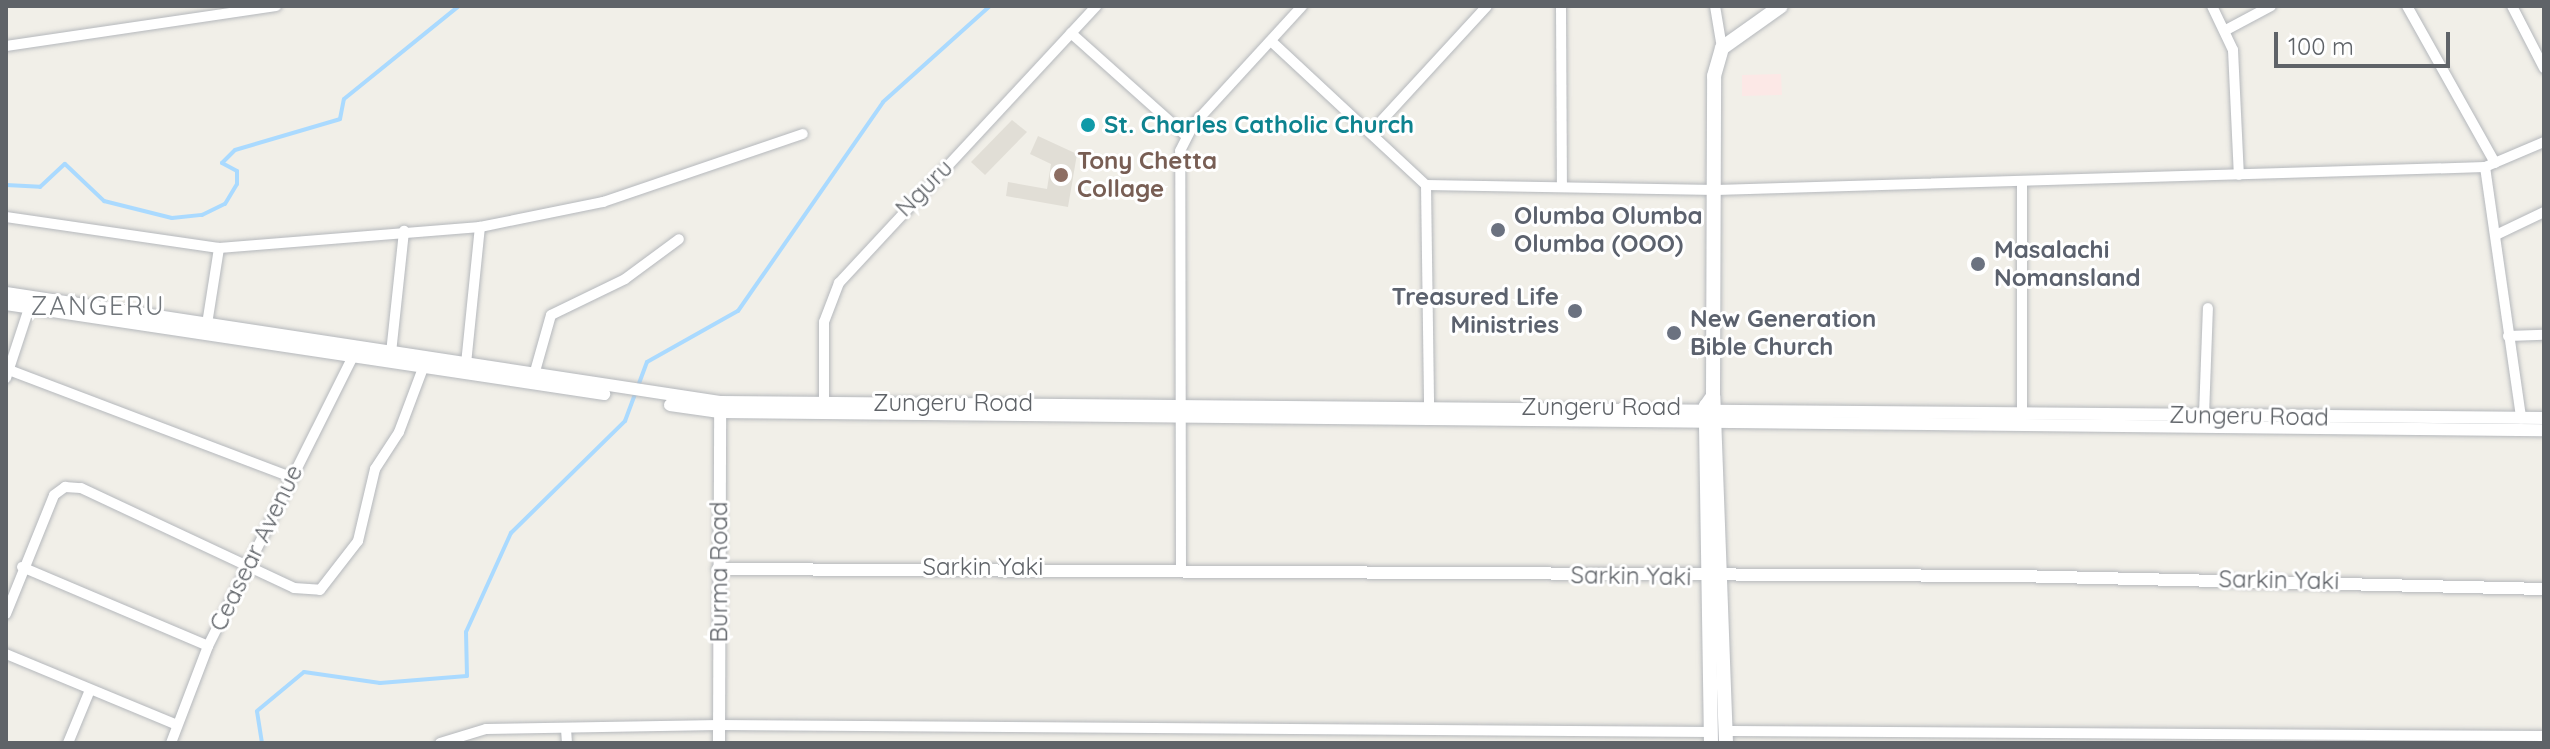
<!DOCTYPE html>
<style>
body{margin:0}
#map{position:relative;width:2550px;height:749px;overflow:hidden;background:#f1efe8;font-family:Quicksand,sans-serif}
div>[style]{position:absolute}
.education>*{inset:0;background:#e1ded6}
.medical>*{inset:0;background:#fce8e6}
.stream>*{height:4px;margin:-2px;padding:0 2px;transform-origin:2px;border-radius:2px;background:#aadaff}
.roads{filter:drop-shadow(0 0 2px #b5b8bc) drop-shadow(0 0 2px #b5b8bc)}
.minor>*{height:10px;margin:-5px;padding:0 5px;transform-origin:5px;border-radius:5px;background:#fff}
.tertiary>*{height:12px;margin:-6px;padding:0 6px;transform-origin:6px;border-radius:6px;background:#fff}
.secondary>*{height:14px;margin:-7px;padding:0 7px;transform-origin:7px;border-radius:7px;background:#fff}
.dots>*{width:22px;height:22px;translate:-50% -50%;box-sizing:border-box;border:4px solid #fff;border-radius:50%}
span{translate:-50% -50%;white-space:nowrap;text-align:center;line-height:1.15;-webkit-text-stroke:6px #fff;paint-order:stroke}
.culture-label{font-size:24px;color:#0d838f;font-weight:700}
.left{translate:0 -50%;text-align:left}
.education-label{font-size:24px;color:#785e54;font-weight:700}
.street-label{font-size:24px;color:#5f6368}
.worship-label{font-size:24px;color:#5b616d;font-weight:700}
.right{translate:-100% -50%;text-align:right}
.neighbourhood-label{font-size:26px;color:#70757a;letter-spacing:2px}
.frame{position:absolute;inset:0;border:8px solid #5f6368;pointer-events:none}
.scale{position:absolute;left:2274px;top:32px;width:176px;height:36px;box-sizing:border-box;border:4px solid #5f6368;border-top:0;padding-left:10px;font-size:24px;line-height:28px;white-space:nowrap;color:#5f6368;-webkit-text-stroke:6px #fff;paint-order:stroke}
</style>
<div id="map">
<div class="education">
<div style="clip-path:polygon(1012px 120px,1027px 132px,985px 175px,971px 162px)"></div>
<div style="clip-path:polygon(1038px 136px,1077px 154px,1068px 207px,1006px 196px,1008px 182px,1047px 189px,1051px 164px,1030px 154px)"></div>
</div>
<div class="medical">
<div style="clip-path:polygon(1781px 74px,1782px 95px,1742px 96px,1742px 75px)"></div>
</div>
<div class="stream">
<div style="left:6px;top:120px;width:37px;rotate:90deg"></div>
<div style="left:6px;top:185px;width:34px;rotate:3deg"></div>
<div style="left:40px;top:187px;width:34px;rotate:-43deg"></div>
<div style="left:65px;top:164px;width:54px;rotate:43.5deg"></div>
<div style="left:104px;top:201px;width:70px;rotate:14deg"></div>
<div style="left:172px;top:218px;width:30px;rotate:-6deg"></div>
<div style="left:202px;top:215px;width:25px;rotate:-26deg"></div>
<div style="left:225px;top:204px;width:23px;rotate:-59deg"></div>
<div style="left:237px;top:184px;width:13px;rotate:-90deg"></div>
<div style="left:237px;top:171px;width:17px;rotate:-152deg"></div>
<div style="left:222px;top:163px;width:18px;rotate:-45deg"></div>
<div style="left:235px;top:150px;width:109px;rotate:-16.4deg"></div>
<div style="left:340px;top:119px;width:20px;rotate:-79deg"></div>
<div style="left:344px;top:99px;width:148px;rotate:-39deg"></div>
<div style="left:262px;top:743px;width:32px;rotate:-99deg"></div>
<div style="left:257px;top:711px;width:61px;rotate:-39.7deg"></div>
<div style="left:304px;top:672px;width:77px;rotate:8.2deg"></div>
<div style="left:380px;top:683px;width:87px;rotate:-4.6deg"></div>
<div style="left:467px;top:676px;width:44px;rotate:-91.3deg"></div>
<div style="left:466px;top:632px;width:109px;rotate:-65.6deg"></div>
<div style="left:511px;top:533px;width:160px;rotate:-44.5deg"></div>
<div style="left:625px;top:421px;width:63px;rotate:-69.6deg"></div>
<div style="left:647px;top:362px;width:104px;rotate:-29.3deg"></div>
<div style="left:738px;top:311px;width:254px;rotate:-55.2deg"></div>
<div style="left:883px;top:102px;width:144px;rotate:-41.9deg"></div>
</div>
<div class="roads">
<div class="minor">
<div style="left:1561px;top:6px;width:180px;rotate:89.7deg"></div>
<div style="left:1715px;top:6px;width:43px;rotate:80.5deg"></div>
<div style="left:2212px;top:6px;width:49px;rotate:64.5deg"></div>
<div style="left:2233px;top:50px;width:125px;rotate:87.3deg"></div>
<div style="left:2407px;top:6px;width:180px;rotate:60.7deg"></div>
<div style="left:2512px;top:6px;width:70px;rotate:62.7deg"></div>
<div style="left:2226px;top:30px;width:51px;rotate:-28.1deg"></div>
<div style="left:1071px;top:33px;width:153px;rotate:41.8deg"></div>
<div style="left:1271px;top:41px;width:212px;rotate:42.9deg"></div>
<div style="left:1426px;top:185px;width:223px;rotate:89.2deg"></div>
<div style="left:6px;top:46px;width:273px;rotate:-8.4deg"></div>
<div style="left:1373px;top:130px;width:168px;rotate:-47.4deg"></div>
<div style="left:2485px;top:167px;width:254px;rotate:81.8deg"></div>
<div style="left:2022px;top:181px;width:232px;rotate:90deg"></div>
<div style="left:1426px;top:185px;width:290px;rotate:1deg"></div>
<div style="left:1716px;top:190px;width:769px;rotate:-1.71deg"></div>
<div style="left:2485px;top:167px;width:64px;rotate:-23deg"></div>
<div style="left:6px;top:217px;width:215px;rotate:8.3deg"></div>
<div style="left:219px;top:248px;width:262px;rotate:-4.6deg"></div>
<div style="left:480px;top:227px;width:126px;rotate:-11.5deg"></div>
<div style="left:603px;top:202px;width:211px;rotate:-18.8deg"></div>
<div style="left:2498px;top:234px;width:51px;rotate:-25.6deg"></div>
<div style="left:207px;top:324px;width:77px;rotate:-81deg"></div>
<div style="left:2508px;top:336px;width:36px;rotate:-2deg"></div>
<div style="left:391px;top:353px;width:123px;rotate:-83.9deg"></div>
<div style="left:466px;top:364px;width:138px;rotate:-84.2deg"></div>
<div style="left:9px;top:370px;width:301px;rotate:20.8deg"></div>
<div style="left:534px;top:375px;width:62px;rotate:-74.2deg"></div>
<div style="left:551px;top:315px;width:82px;rotate:-25.9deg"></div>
<div style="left:625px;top:279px;width:67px;rotate:-36.5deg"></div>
<div style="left:6px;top:378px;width:74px;rotate:-71.8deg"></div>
<div style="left:824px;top:403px;width:81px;rotate:-90deg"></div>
<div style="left:824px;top:322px;width:42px;rotate:-69deg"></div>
<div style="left:839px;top:283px;width:378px;rotate:-47.1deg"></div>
<div style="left:2204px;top:415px;width:107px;rotate:-87.9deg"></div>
<div style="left:22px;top:567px;width:202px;rotate:23deg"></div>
<div style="left:1181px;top:569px;width:418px;rotate:-90.1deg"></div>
<div style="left:1180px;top:151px;width:30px;rotate:-63deg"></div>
<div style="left:1194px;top:124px;width:160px;rotate:-47.5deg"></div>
<div style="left:6px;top:614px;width:128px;rotate:-68deg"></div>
<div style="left:54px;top:495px;width:14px;rotate:-36deg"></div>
<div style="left:65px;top:487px;width:16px;rotate:4deg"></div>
<div style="left:81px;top:488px;width:235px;rotate:25.1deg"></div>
<div style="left:294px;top:588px;width:26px;rotate:4deg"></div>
<div style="left:320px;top:590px;width:62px;rotate:-52.2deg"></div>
<div style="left:358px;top:541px;width:74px;rotate:-76.7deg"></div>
<div style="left:375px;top:469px;width:44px;rotate:-57deg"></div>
<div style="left:399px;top:432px;width:68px;rotate:-69.4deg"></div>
<div style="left:6px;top:654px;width:185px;rotate:22.5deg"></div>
<div style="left:566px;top:729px;width:14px;rotate:86deg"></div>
<div style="left:1726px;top:731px;width:818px;rotate:0.35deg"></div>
<div style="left:68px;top:743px;width:57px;rotate:-67.5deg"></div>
<div style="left:171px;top:743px;width:104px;rotate:-69.1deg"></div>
<div style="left:208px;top:646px;width:322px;rotate:-63.4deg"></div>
<div style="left:440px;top:743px;width:48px;rotate:-16.9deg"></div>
<div style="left:486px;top:729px;width:233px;rotate:-1deg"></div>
<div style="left:719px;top:725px;width:992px;rotate:0.4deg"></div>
</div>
<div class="tertiary">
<div style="left:6px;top:293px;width:722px;rotate:8.68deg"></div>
<div style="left:720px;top:402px;width:1824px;rotate:0.5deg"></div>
<div style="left:6px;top:304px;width:605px;rotate:8.56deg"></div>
<div style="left:670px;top:405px;width:50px;rotate:8deg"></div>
<div style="left:720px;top:412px;width:1824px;rotate:0.57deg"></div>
<div style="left:718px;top:569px;width:1298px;rotate:0.31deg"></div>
<div style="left:2016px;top:576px;width:528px;rotate:1.41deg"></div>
<div style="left:719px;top:743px;width:338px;rotate:-89.8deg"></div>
</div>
<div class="secondary">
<div style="left:1711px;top:743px;width:337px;rotate:-90.9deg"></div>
<div style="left:1706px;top:406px;width:12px;rotate:-55deg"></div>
<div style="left:1726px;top:743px;width:347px;rotate:-92.1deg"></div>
<div style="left:1713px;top:396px;width:320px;rotate:-89.8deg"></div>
<div style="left:1714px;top:76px;width:29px;rotate:-74deg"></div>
<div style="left:1722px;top:48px;width:72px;rotate:-35.4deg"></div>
</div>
</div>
<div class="dots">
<div style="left:1088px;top:125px;background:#0f9aa8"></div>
<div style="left:1061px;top:175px;background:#8d6e63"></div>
<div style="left:1498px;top:230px;background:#6b7280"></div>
<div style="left:1978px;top:264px;background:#6b7280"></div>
<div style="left:1575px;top:311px;background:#6b7280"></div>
<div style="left:1674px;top:333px;background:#6b7280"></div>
</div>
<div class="culture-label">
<span class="left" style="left:1104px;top:125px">St. Charles Catholic Church</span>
</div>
<div class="education-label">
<span class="left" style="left:1077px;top:175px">Tony Chetta<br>Collage</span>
</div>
<div class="street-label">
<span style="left:924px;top:188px;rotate:-45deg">Nguru</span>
<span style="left:953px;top:403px">Zungeru Road</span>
<span style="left:1601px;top:407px">Zungeru Road</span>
<span style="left:2249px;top:416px;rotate:1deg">Zungeru Road</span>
<span style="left:256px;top:548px;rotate:-64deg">Ceasear Avenue</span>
<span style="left:983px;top:567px">Sarkin Yaki</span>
<span style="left:719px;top:572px;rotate:-90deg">Burma Road</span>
<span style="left:1631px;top:576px;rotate:1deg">Sarkin Yaki</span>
<span style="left:2279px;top:580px;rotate:1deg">Sarkin Yaki</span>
</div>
<div class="worship-label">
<span class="left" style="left:1514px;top:230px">Olumba Olumba<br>Olumba (OOO)</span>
<span class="left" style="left:1994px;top:264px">Masalachi<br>Nomansland</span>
<span class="right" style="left:1559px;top:311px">Treasured Life<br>Ministries</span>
<span class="left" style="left:1690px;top:333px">New Generation<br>Bible Church</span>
</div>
<div class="neighbourhood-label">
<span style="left:98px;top:306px">ZANGERU</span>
</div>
<div class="frame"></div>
<div class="scale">100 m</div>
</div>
